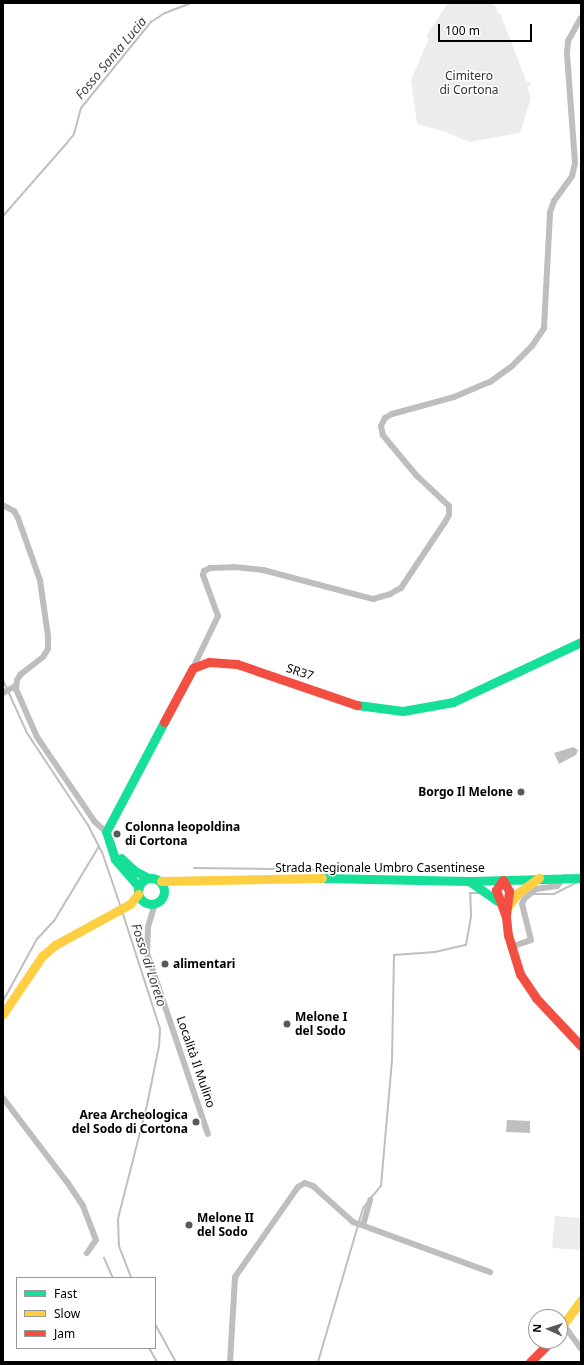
<!DOCTYPE html>
<meta charset="utf-8">
<style>
body{margin:0}
#map{position:relative;width:584px;height:1365px;overflow:hidden;background:#fff;font-family:"Noto Sans",sans-serif}
div>[style]{position:absolute}
.green>*{inset:0;background:#ececec}
.water>*{inset:0;background:#bfbfbf}
.stream>*{height:2px;margin:-1px;padding:0 1px;transform-origin:1px;border-radius:1px;background:#bfbfbf}
.street>*{height:6px;margin:-3px;padding:0 3px;transform-origin:3px;border-radius:3px;background:#bebebe}
.fast>*{height:9px;margin:-4.5px;padding:0 4.5px;transform-origin:4.5px;border-radius:4.5px;background:#16e098}
.fast>.ring{margin:-4.5px;padding:0;box-sizing:content-box;background:none;border:9px solid #16e098;border-radius:50%}
.slow>*{height:9px;margin:-4.5px;padding:0 4.5px;transform-origin:4.5px;border-radius:4.5px;background:#ffcf43}
.jam>*{height:9px;margin:-4.5px;padding:0 4.5px;transform-origin:4.5px;border-radius:4.5px;background:#f24e42}
.dots>*{width:11px;height:11px;translate:-50% -50%;box-sizing:border-box;border:2px solid #fff;border-radius:50%}
span{translate:-50% -50%;white-space:nowrap;text-align:center;line-height:1.15;-webkit-text-stroke:3px #fff;paint-order:stroke}
.park-label{font-size:12px;color:#333}
.street-label{font-size:12px;color:#000}
.poi-label{font-size:12px;color:#000;font-weight:700}
.right{translate:-100% -50%;text-align:right}
.left{translate:0 -50%;text-align:left}
.water-label{font-size:13px;color:#444;font-style:italic}
.frame{position:absolute;inset:0;border:4px solid #000;pointer-events:none}
.legend{position:absolute;left:16px;top:1277px;width:140px;height:72px;box-sizing:border-box;background:#fff;border:1px solid #999;margin:0;padding:5px 7px;list-style:none;font-size:12px;color:#000}
.legend li{display:flex;align-items:center;gap:8px;height:20px}
.legend b{width:20px;border:1px solid #999}
.north{position:absolute;left:528px;top:1309px;width:40px;height:40px;box-sizing:border-box;background:#fff;border:1px solid #999;border-radius:50%;rotate:273deg;font-size:11px;font-weight:700;line-height:16px;text-align:center;color:#000}
.north::after{content:'';display:block;margin:auto;width:14px;height:18px;background:#595959;clip-path:polygon(50% 0,100% 100%,50% 72%,0 100%)}
.scale{position:absolute;left:438px;top:24px;width:94px;height:18px;box-sizing:border-box;border:2px solid #000;border-top:0;padding-left:5px;font-size:12px;line-height:14px;white-space:nowrap;color:#000;-webkit-text-stroke:3px #fff;paint-order:stroke}
</style>
<div id="map">
<div class="green">
<div style="clip-path:polygon(448px 3px,492px 3px,496px 7px,498px 14px,500px 13px,527px 83px,530px 82px,531px 85px,527px 87px,531px 98px,520px 133px,469px 142px,446px 132px,417px 124px,411px 80px,429px 38px,426px 36px)"></div>
<div style="clip-path:polygon(555px 1216px,581px 1218px,581px 1250px,552px 1248px)"></div>
</div>
<div class="water">
<div style="clip-path:polygon(573px 747px,578px 750px,576px 755px,559px 764px,554px 753px)"></div>
<div style="clip-path:polygon(507px 1120px,530px 1121px,530px 1133px,506px 1132px)"></div>
</div>
<div class="stream">
<div style="left:3px;top:216px;width:97px;rotate:-48.8deg"></div>
<div style="left:67px;top:143px;width:11px;rotate:-52deg"></div>
<div style="left:74px;top:134px;width:27px;rotate:-75deg"></div>
<div style="left:81px;top:108px;width:111px;rotate:-50.9deg"></div>
<div style="left:151px;top:22px;width:17px;rotate:-33deg"></div>
<div style="left:165px;top:13px;width:28px;rotate:-21deg"></div>
<div style="left:3px;top:680px;width:58px;rotate:65.6deg"></div>
<div style="left:27px;top:733px;width:110px;rotate:56.5deg"></div>
<div style="left:88px;top:825px;width:30px;rotate:63deg"></div>
<div style="left:102px;top:852px;width:56px;rotate:71.2deg"></div>
<div style="left:194px;top:868px;width:146px;rotate:0.8deg"></div>
<div style="left:533px;top:894px;width:21px"></div>
<div style="left:554px;top:894px;width:25px;rotate:-27deg"></div>
<div style="left:122px;top:911px;width:124px;rotate:72.1deg"></div>
<div style="left:160px;top:1029px;width:17px;rotate:93deg"></div>
<div style="left:159px;top:1046px;width:60px;rotate:101.5deg"></div>
<div style="left:147px;top:1105px;width:118px;rotate:104.3deg"></div>
<div style="left:118px;top:1219px;width:27px;rotate:88deg"></div>
<div style="left:119px;top:1246px;width:34px;rotate:69deg"></div>
<div style="left:3px;top:1001px;width:71px;rotate:-61.3deg"></div>
<div style="left:37px;top:939px;width:25px;rotate:-47deg"></div>
<div style="left:54px;top:921px;width:87px;rotate:-59deg"></div>
<div style="left:370px;top:1199px;width:17px;rotate:-50deg"></div>
<div style="left:381px;top:1186px;width:126px;rotate:-85deg"></div>
<div style="left:392px;top:1060px;width:105px;rotate:-88.9deg"></div>
<div style="left:394px;top:955px;width:41px;rotate:-4.2deg"></div>
<div style="left:435px;top:952px;width:32px;rotate:-13deg"></div>
<div style="left:466px;top:945px;width:29px;rotate:-80deg"></div>
<div style="left:471px;top:916px;width:23px;rotate:-92deg"></div>
<div style="left:470px;top:893px;width:11px"></div>
<div style="left:104px;top:1258px;width:22px;rotate:66deg"></div>
<div style="left:155px;top:1324px;width:43px;rotate:61.1deg"></div>
<div style="left:149px;top:1348px;width:16px;rotate:60deg"></div>
<div style="left:318px;top:1362px;width:160px;rotate:-73.7deg"></div>
<div style="left:363px;top:1208px;width:6px;rotate:-51deg"></div>
</div>
<div class="street">
<div style="left:3px;top:505px;width:13px;rotate:29deg"></div>
<div style="left:14px;top:511px;width:8px;rotate:60deg"></div>
<div style="left:18px;top:518px;width:66px;rotate:70.5deg"></div>
<div style="left:40px;top:580px;width:57px;rotate:81.9deg"></div>
<div style="left:48px;top:636px;width:13px;rotate:90deg"></div>
<div style="left:48px;top:649px;width:9px;rotate:122deg"></div>
<div style="left:43px;top:657px;width:28px;rotate:142deg"></div>
<div style="left:21px;top:674px;width:7px;rotate:124deg"></div>
<div style="left:17px;top:680px;width:9px;rotate:96deg"></div>
<div style="left:16px;top:689px;width:52px;rotate:66.4deg"></div>
<div style="left:37px;top:737px;width:103px;rotate:55.7deg"></div>
<div style="left:95px;top:822px;width:15px;rotate:42deg"></div>
<div style="left:193px;top:668px;width:58px;rotate:-64.3deg"></div>
<div style="left:218px;top:616px;width:44px;rotate:-110.1deg"></div>
<div style="left:203px;top:575px;width:4px;rotate:-76deg"></div>
<div style="left:204px;top:571px;width:7px;rotate:-27deg"></div>
<div style="left:210px;top:568px;width:24px;rotate:-2deg"></div>
<div style="left:234px;top:567px;width:29px;rotate:6deg"></div>
<div style="left:263px;top:570px;width:114px;rotate:14.8deg"></div>
<div style="left:373px;top:599px;width:18px;rotate:-16deg"></div>
<div style="left:390px;top:594px;width:13px;rotate:-29deg"></div>
<div style="left:401px;top:588px;width:79px;rotate:-56.3deg"></div>
<div style="left:445px;top:522px;width:8px;rotate:-60deg"></div>
<div style="left:449px;top:515px;width:9px;rotate:-90deg"></div>
<div style="left:449px;top:506px;width:44px;rotate:-136.8deg"></div>
<div style="left:417px;top:476px;width:40px;rotate:-130deg"></div>
<div style="left:391px;top:445px;width:13px;rotate:-129deg"></div>
<div style="left:383px;top:435px;width:9px;rotate:-103deg"></div>
<div style="left:381px;top:426px;width:9px;rotate:-63deg"></div>
<div style="left:385px;top:418px;width:8px;rotate:-30deg"></div>
<div style="left:392px;top:414px;width:64px;rotate:-15.3deg"></div>
<div style="left:454px;top:397px;width:39px;rotate:-23deg"></div>
<div style="left:490px;top:382px;width:27px;rotate:-36deg"></div>
<div style="left:512px;top:366px;width:28px;rotate:-45deg"></div>
<div style="left:532px;top:346px;width:22px;rotate:-56deg"></div>
<div style="left:544px;top:328px;width:116px;rotate:-87deg"></div>
<div style="left:550px;top:212px;width:12px;rotate:-70deg"></div>
<div style="left:554px;top:201px;width:31px;rotate:-54deg"></div>
<div style="left:572px;top:176px;width:13px;rotate:-77deg"></div>
<div style="left:575px;top:163px;width:110px;rotate:-94.2deg"></div>
<div style="left:567px;top:53px;width:12px;rotate:-85deg"></div>
<div style="left:568px;top:41px;width:26px;rotate:-61deg"></div>
<div style="left:3px;top:693px;width:14px;rotate:-30deg"></div>
<div style="left:155px;top:904px;width:24px;rotate:107deg"></div>
<div style="left:148px;top:927px;width:26px;rotate:92deg"></div>
<div style="left:147px;top:953px;width:191px;rotate:71.4deg"></div>
<div style="left:511px;top:947px;width:21px;rotate:-19deg"></div>
<div style="left:531px;top:940px;width:37px;rotate:-104deg"></div>
<div style="left:522px;top:904px;width:5px;rotate:-68deg"></div>
<div style="left:524px;top:899px;width:16px;rotate:-40deg"></div>
<div style="left:536px;top:889px;width:21px;rotate:-8deg"></div>
<div style="left:557px;top:886px;width:12px;rotate:-48deg"></div>
<div style="left:3px;top:1098px;width:106px;rotate:52.7deg"></div>
<div style="left:67px;top:1182px;width:29px;rotate:56deg"></div>
<div style="left:83px;top:1206px;width:36px;rotate:69deg"></div>
<div style="left:96px;top:1240px;width:16px;rotate:125deg"></div>
<div style="left:363px;top:1225px;width:26px;rotate:-74deg"></div>
<div style="left:563px;top:1324px;width:31px;rotate:54deg"></div>
<div style="left:230px;top:1362px;width:85px;rotate:-86.6deg"></div>
<div style="left:235px;top:1277px;width:110px;rotate:-55deg"></div>
<div style="left:298px;top:1187px;width:8px;rotate:-30deg"></div>
<div style="left:305px;top:1183px;width:9px;rotate:21deg"></div>
<div style="left:313px;top:1186px;width:54px;rotate:42deg"></div>
<div style="left:353px;top:1222px;width:146px;rotate:20.1deg"></div>
</div>
<div class="fast">
<div style="left:357px;top:705px;width:46px;rotate:7.4deg"></div>
<div style="left:403px;top:711px;width:51px;rotate:-10.2deg"></div>
<div style="left:453px;top:702px;width:141px;rotate:-25.1deg"></div>
<div style="left:121px;top:858px;width:19px;rotate:43deg"></div>
<div style="left:135px;top:871px;width:15px;rotate:28deg"></div>
<div class="ring" style="left:138px;top:878px;width:17px;height:17px"></div>
<div style="left:322px;top:878px;width:147px;rotate:1.2deg"></div>
<div style="left:469px;top:881px;width:112px;rotate:-1.5deg"></div>
<div style="left:469px;top:881px;width:35px;rotate:35deg"></div>
<div style="left:139px;top:887px;width:37px;rotate:-131deg"></div>
<div style="left:115px;top:859px;width:28px;rotate:-108deg"></div>
<div style="left:106px;top:832px;width:124px;rotate:-62.2deg"></div>
</div>
<div class="slow">
<div style="left:161px;top:881px;width:161px;rotate:-1.1deg"></div>
<div style="left:509px;top:905px;width:15px;rotate:-53deg"></div>
<div style="left:518px;top:893px;width:26px;rotate:-36deg"></div>
<div style="left:3px;top:1014px;width:70px;rotate:-56.1deg"></div>
<div style="left:42px;top:956px;width:17px;rotate:-40deg"></div>
<div style="left:55px;top:945px;width:85px;rotate:-28.7deg"></div>
<div style="left:130px;top:904px;width:13px;rotate:-51deg"></div>
<div style="left:560px;top:1329px;width:36px;rotate:-54deg"></div>
</div>
<div class="jam">
<div style="left:164px;top:722px;width:61px;rotate:-61.8deg"></div>
<div style="left:193px;top:668px;width:17px;rotate:-21deg"></div>
<div style="left:209px;top:662px;width:28px;rotate:4deg"></div>
<div style="left:237px;top:664px;width:127px;rotate:18.9deg"></div>
<div style="left:506px;top:917px;width:29px;rotate:-110deg"></div>
<div style="left:496px;top:890px;width:12px;rotate:-55deg"></div>
<div style="left:503px;top:880px;width:13px;rotate:61deg"></div>
<div style="left:509px;top:891px;width:26px;rotate:97deg"></div>
<div style="left:506px;top:917px;width:18px;rotate:84deg"></div>
<div style="left:508px;top:935px;width:41px;rotate:72.9deg"></div>
<div style="left:520px;top:974px;width:29px;rotate:56deg"></div>
<div style="left:536px;top:998px;width:66px;rotate:46.8deg"></div>
<div style="left:530px;top:1362px;width:30px;rotate:-45deg"></div>
</div>
<div class="dots">
<div style="left:521px;top:792px;background:#595959"></div>
<div style="left:117px;top:834px;background:#595959"></div>
<div style="left:165px;top:964px;background:#595959"></div>
<div style="left:287px;top:1024px;background:#595959"></div>
<div style="left:196px;top:1122px;background:#595959"></div>
<div style="left:189px;top:1225px;background:#595959"></div>
</div>
<div class="park-label">
<span style="left:469px;top:83px">Cimitero<br>di Cortona</span>
</div>
<div class="street-label">
<span style="left:300px;top:672px;rotate:18deg">SR37</span>
<span style="left:380px;top:868px">Strada Regionale Umbro Casentinese</span>
<span style="left:196px;top:1062px;rotate:71deg">Località Il Mulino</span>
</div>
<div class="poi-label">
<span class="right" style="left:513px;top:792px">Borgo Il Melone</span>
<span class="left" style="left:125px;top:834px">Colonna leopoldina<br>di Cortona</span>
<span class="left" style="left:173px;top:964px">alimentari</span>
<span class="left" style="left:295px;top:1024px">Melone I<br>del Sodo</span>
<span class="right" style="left:188px;top:1122px">Area Archeologica<br>del Sodo di Cortona</span>
<span class="left" style="left:197px;top:1225px">Melone II<br>del Sodo</span>
</div>
<div class="water-label">
<span style="left:111px;top:58px;rotate:-50deg">Fosso Santa Lucia</span>
<span style="left:149px;top:965px;rotate:72deg">Fosso di Loreto</span>
</div>
<div class="frame"></div>
<ul class="legend">
<li><b style="height:5px;background:#16e098"></b>Fast</li>
<li><b style="height:5px;background:#ffcf43"></b>Slow</li>
<li><b style="height:5px;background:#f24e42"></b>Jam</li>
</ul>
<div class="north">N</div>
<div class="scale">100 m</div>
</div>
